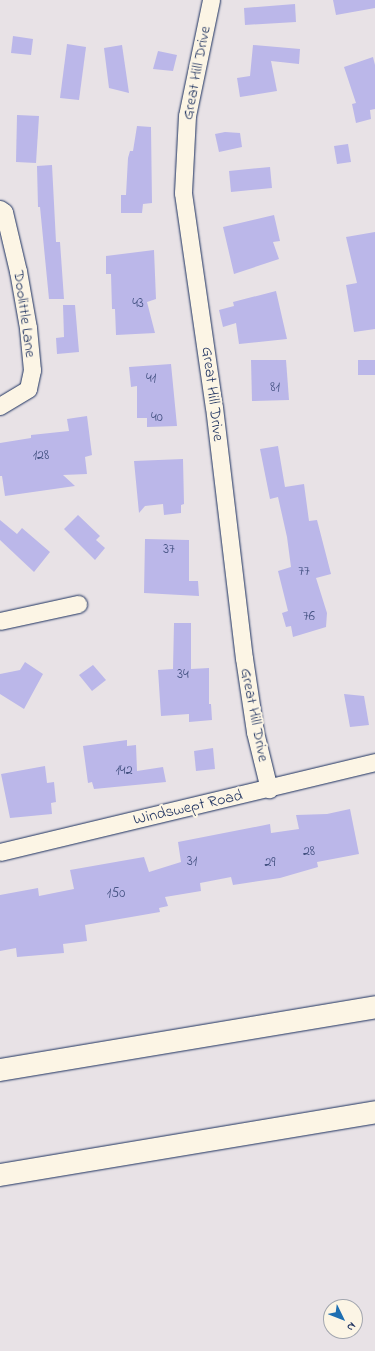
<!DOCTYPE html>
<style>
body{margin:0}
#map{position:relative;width:375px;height:1351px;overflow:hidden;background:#e8e2e6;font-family:"Indie Flower",sans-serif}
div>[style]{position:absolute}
.building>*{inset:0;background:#bbb7e9}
.roads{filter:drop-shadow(0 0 1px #1b2f5e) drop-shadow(0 0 1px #1b2f5e)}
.street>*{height:17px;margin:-8.5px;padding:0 8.5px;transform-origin:8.5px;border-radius:8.5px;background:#fcf5e5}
.highway>*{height:22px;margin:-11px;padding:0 11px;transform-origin:11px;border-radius:11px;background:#fcf5e5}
span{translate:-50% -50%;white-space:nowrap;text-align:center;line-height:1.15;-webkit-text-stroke:4px #fcf5e5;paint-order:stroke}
.number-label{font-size:14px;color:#435181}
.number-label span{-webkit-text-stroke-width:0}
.street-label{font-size:16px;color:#1b2f5e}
.north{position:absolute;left:323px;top:1299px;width:40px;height:40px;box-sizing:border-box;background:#fcf5e5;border:1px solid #a2a6af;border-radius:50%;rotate:133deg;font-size:11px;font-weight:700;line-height:16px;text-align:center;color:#1b2f5e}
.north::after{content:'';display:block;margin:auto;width:14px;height:18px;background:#1f6fb2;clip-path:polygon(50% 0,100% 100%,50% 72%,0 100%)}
</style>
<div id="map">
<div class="building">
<div style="clip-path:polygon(333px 0,375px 0,375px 8px,336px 15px)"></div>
<div style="clip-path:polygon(295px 4px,296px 22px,245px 25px,244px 8px)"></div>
<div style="clip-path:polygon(13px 36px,33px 39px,31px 55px,11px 53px)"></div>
<div style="clip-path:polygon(67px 44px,86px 47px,79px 100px,60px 98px)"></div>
<div style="clip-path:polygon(122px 45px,129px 93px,109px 88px,104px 48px)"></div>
<div style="clip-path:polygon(253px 45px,300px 49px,299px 64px,271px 61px,277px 91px,240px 97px,237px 78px,250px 76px)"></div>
<div style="clip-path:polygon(158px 51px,177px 55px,173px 71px,153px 69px)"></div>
<div style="clip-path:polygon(373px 57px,375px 65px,375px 109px,370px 110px,371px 119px,356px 123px,352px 104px,356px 103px,344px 67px)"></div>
<div style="clip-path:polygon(17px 115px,39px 116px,36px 163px,16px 162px)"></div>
<div style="clip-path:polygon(137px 126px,151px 127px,152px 203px,143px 204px,142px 213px,121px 213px,121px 195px,126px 195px,128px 158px,130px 151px,133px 151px)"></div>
<div style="clip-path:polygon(225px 132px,240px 133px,242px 147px,219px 152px,215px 134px)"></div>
<div style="clip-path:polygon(348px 144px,351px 162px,337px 164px,334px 146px)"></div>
<div style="clip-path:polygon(52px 165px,56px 242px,60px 242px,64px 299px,49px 299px,40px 207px,38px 207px,37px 166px)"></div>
<div style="clip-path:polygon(270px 167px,272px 188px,231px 192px,229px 171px)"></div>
<div style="clip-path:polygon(274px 215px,280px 241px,273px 242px,279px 259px,234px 274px,223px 227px)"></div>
<div style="clip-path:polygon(375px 232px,375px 329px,354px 332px,346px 285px,357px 283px,346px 237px)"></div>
<div style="clip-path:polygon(154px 250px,156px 299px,147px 302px,155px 333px,116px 335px,115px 309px,112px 309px,111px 274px,106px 274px,106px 256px)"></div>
<div style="clip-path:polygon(276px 291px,287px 339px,239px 344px,236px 323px,223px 327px,219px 310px,234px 306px,233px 302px)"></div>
<div style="clip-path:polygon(63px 305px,75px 305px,79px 352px,57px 354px,56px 338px,64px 337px)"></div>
<div style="clip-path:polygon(251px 360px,286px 360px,289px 400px,252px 401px)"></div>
<div style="clip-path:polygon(358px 360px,375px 360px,375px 375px,358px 375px)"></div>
<div style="clip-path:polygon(171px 364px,177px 426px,147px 427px,147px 418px,137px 418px,137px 386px,131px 387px,129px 367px)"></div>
<div style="clip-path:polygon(87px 416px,92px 455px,85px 457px,87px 474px,63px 475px,75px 486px,5px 496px,2px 476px,0 476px,0 443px,31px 438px,31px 435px,69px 431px,67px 419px)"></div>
<div style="clip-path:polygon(278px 446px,285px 487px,304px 484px,309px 521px,317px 520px,331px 574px,316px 578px,327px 613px,326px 627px,293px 637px,291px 626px,286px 627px,282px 613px,288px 611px,278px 571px,291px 567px,287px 537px,278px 497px,270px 499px,260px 449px)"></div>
<div style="clip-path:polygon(183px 459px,184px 504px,181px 505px,181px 513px,164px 515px,163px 504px,145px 506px,139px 513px,134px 461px)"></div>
<div style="clip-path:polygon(78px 515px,100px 536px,96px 540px,105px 548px,95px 560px,64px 529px)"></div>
<div style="clip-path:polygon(0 520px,17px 534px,22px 528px,50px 552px,34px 572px,0 540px)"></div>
<div style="clip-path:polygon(145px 539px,189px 540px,189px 581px,198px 581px,199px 596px,144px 593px)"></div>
<div style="clip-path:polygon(174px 623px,191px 623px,191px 669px,209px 668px,209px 704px,211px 704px,212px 720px,189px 722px,189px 714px,161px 716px,158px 670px,173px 669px)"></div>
<div style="clip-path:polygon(25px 662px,43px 674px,24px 709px,0 694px,0 674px,20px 670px)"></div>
<div style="clip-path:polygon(93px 665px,106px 680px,92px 691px,79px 675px)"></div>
<div style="clip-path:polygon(344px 694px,364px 696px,369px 725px,350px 727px)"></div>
<div style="clip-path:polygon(127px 740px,127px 746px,136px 745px,137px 771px,163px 767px,166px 782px,94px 789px,92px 782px,88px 783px,83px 746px)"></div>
<div style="clip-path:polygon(213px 748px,215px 769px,196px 771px,194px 751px)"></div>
<div style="clip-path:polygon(45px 766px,47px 783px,54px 782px,56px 802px,51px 803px,52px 814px,10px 818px,1px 774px)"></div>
<div style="clip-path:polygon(350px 809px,359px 854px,317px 862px,318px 867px,280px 878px,233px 885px,231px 877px,200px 883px,201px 891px,165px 897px,168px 906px,159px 908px,160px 912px,85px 925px,87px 941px,63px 944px,64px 953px,17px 957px,16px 948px,0 951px,0 895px,38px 888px,39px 896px,74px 889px,70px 870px,144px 857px,149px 872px,181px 862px,178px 842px,270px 824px,271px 833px,299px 829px,296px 815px,327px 814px)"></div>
</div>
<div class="roads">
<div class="street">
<div style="left:211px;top:0;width:118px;rotate:101.7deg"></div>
<div style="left:187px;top:116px;width:77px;rotate:93deg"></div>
<div style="left:183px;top:193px;width:216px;rotate:81.8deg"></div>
<div style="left:214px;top:407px;width:253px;rotate:83.2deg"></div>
<div style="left:244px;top:658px;width:75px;rotate:81.5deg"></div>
<div style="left:255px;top:732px;width:59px;rotate:76.2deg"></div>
<div style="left:0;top:209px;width:5px;rotate:37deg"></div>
<div style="left:4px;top:212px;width:61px;rotate:76.7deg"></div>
<div style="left:18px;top:271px;width:58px;rotate:80deg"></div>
<div style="left:28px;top:328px;width:42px;rotate:84.6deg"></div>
<div style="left:32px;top:370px;width:19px;rotate:102deg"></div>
<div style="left:28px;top:389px;width:33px;rotate:149deg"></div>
<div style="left:0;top:621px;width:80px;rotate:-12.3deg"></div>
<div style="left:0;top:852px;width:386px;rotate:-13.5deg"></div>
</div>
<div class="highway">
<div style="left:0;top:1070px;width:380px;rotate:-9.5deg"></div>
<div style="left:0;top:1175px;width:380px;rotate:-9.5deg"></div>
</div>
</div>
<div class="number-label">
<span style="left:138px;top:304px">43</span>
<span style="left:151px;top:379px">41</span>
<span style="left:275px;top:388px">81</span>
<span style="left:157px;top:418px">40</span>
<span style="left:41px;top:456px">128</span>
<span style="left:169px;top:550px">37</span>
<span style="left:304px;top:572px">77</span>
<span style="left:309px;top:617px">76</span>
<span style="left:183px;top:675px">34</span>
<span style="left:124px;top:771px">142</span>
<span style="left:309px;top:852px">28</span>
<span style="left:192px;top:862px">31</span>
<span style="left:270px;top:863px">29</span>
<span style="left:116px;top:894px">150</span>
</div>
<div class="street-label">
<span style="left:197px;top:73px;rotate:-79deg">Great Hill Drive</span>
<span style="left:24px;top:314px;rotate:82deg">Doolittle Lane</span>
<span style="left:212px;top:394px;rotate:83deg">Great Hill Drive</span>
<span style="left:254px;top:715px;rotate:79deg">Great Hill Drive</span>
<span style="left:188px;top:808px;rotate:-13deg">Windswept Road</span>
</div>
<div class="north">N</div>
</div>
